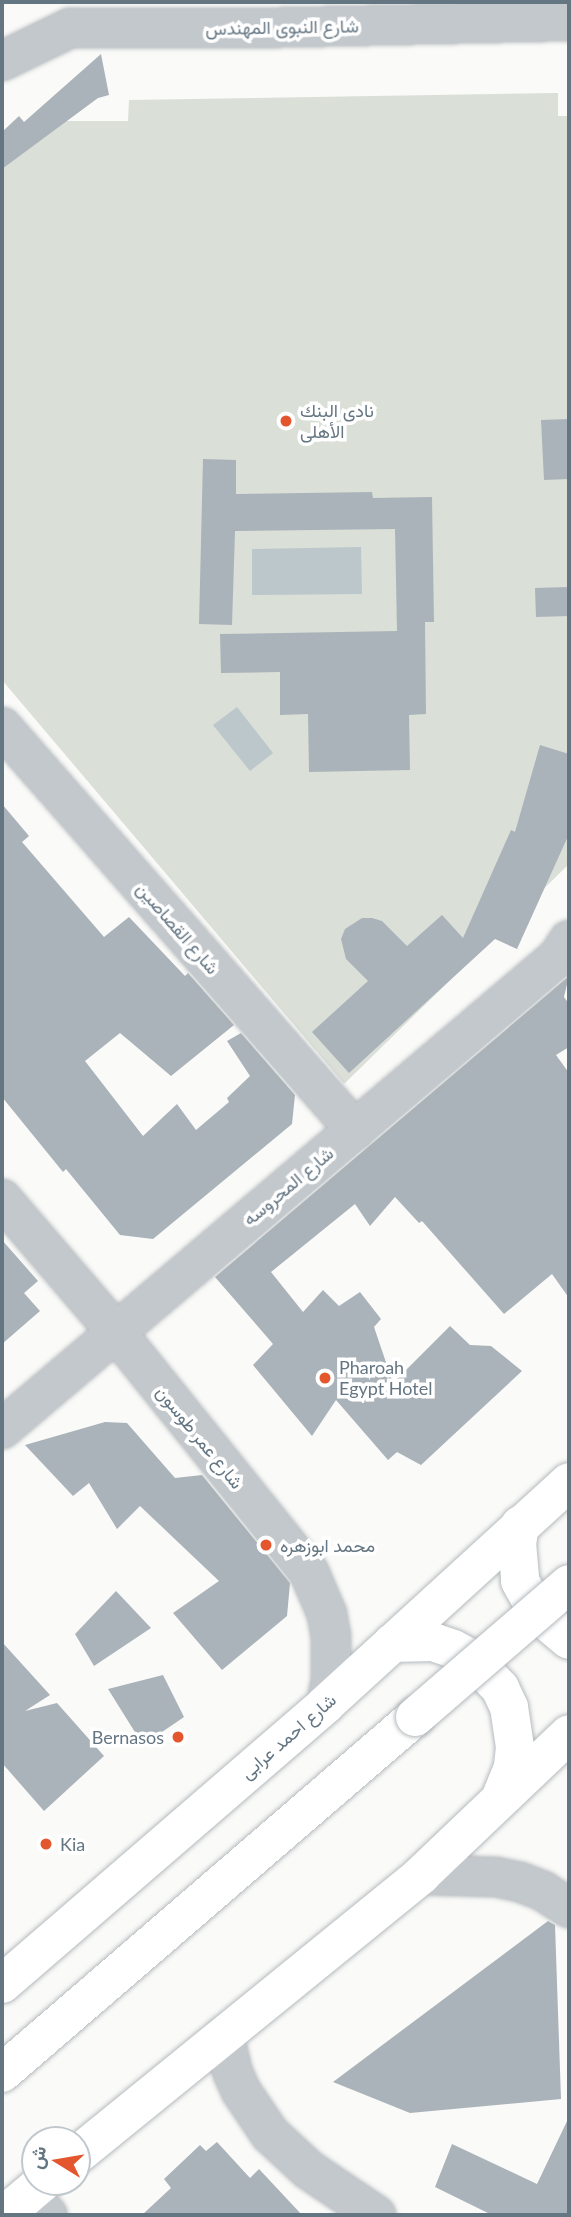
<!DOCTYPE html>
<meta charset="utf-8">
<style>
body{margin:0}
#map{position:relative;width:571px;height:2217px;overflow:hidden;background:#fafaf8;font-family:Lato,Vazirmatn,sans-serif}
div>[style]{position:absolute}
.green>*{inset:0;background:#dadfd7}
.water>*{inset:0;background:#bbc7cb}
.building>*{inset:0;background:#aab3b9}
.roads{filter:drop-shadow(0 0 2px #b5babe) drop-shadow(0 0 2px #b5babe)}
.minor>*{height:38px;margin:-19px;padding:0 19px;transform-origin:19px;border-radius:19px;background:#c3c8cc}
.major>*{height:38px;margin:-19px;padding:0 19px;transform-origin:19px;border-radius:19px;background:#fff}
.highway>*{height:38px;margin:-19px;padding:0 19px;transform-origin:19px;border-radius:19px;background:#fff}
.bridges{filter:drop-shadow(0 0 2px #b4b9bd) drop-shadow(0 0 2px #b4b9bd)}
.highway-bridge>*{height:38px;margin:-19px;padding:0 19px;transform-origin:19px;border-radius:19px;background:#fff}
.dots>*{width:19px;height:19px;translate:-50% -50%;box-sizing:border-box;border:4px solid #fff;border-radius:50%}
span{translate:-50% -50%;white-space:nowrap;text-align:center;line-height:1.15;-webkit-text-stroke:7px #fff;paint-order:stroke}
.street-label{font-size:18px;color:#657683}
.poi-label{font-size:18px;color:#657683}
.left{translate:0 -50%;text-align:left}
.right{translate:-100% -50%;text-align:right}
.frame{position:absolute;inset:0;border:4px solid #657683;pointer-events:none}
.north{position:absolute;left:21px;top:2126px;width:70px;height:70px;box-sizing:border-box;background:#fff;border:2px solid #c1c8cd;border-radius:50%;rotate:281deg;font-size:19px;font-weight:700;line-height:28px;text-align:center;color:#657683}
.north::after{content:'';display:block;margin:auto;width:24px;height:32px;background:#e4572e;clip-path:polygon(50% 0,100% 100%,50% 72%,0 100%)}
</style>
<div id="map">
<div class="green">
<div style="clip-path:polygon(558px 93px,558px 116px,569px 116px,569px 864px,344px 1084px,2px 680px,2px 162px,55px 121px,128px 121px,129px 100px)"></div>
</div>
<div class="water">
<div style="clip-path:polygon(361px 547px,362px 594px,252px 595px,252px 549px)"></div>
<div style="clip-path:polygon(237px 707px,273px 753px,250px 771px,213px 725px)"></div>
</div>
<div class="building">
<div style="clip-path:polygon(101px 54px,109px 95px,98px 98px,2px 169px,2px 132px,19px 116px,24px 122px)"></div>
<div style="clip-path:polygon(569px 419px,569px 479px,544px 480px,541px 420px)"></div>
<div style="clip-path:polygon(203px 459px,236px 460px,236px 494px,372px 492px,373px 498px,432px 497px,434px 622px,425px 622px,426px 714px,409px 715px,410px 770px,309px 772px,308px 714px,280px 715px,280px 672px,221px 673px,220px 634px,397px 631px,395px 529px,235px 531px,232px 625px,199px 624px)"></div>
<div style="clip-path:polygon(569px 587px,569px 616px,536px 617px,535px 588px)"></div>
<div style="clip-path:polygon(540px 745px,569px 754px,569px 834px,517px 949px,495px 939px,349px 1073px,312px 1032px,368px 981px,346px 959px,341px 939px,345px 929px,362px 918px,372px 918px,382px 921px,407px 946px,442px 915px,463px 938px,511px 830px,515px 832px)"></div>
<div style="clip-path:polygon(2px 804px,29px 836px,22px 842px,104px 937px,129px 917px,185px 976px,188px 973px,234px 1025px,171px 1076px,120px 1033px,85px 1061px,143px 1136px,177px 1104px,196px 1130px,229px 1102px,227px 1098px,250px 1076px,227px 1041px,241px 1033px,295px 1095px,292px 1124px,153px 1239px,120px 1235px,66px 1169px,63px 1172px,2px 1097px)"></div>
<div style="clip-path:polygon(569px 976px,564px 997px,569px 1004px,569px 1047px,556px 1055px,569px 1073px,569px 1298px,552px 1274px,504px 1314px,422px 1221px,419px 1223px,395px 1197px,370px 1226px,355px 1204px,271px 1272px,303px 1312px,323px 1290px,339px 1306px,360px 1292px,381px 1319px,374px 1327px,393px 1383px,450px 1326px,470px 1345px,491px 1346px,522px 1371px,421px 1465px,397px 1452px,388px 1460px,336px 1400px,312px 1436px,253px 1365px,273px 1344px,215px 1277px)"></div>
<div style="clip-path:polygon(2px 1240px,38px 1281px,24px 1293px,40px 1311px,2px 1344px)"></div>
<div style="clip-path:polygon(105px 1422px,127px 1423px,175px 1478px,202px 1475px,290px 1583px,287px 1616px,222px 1670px,173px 1613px,219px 1581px,140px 1506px,117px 1529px,89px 1483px,73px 1496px,25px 1445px)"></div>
<div style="clip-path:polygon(116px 1591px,151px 1628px,94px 1666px,75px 1634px)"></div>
<div style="clip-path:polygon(2px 1642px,50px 1695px,25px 1711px,57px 1703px,104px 1756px,44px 1811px,2px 1763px)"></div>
<div style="clip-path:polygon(163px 1675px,184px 1717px,143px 1745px,108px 1689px)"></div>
<div style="clip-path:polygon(548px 1921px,555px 1925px,561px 2099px,410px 2113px,333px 2082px)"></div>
<div style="clip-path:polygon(569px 2117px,569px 2215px,492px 2215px,435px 2187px,452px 2144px,537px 2184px)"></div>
<div style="clip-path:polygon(217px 2142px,250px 2178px,259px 2169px,302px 2215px,142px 2215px,171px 2188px,164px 2179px,200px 2145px,206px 2151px)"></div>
</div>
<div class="roads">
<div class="minor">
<div style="left:2px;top:61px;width:76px;rotate:-25.9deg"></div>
<div style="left:70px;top:28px;width:189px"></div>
<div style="left:259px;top:28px;width:310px;rotate:-1.3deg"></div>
<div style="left:2px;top:727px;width:536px;rotate:48.78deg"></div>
<div style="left:2px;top:1199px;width:175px;rotate:49.4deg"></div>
<div style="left:116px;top:1332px;width:308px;rotate:51.2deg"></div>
<div style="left:309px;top:1572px;width:46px;rotate:66.8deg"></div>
<div style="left:327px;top:1614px;width:22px;rotate:80deg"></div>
<div style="left:331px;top:1636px;width:45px;rotate:90deg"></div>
<div style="left:331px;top:1681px;width:24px;rotate:102deg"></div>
<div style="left:2px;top:1429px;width:729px;rotate:-40.33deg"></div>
<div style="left:558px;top:957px;width:20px;rotate:-57deg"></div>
<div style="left:421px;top:1875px;width:75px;rotate:1.5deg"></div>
<div style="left:496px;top:1877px;width:25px;rotate:12deg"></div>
<div style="left:520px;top:1882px;width:25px;rotate:21deg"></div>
<div style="left:543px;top:1891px;width:31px;rotate:33deg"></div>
<div style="left:224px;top:2035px;width:39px;rotate:77deg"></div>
<div style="left:233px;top:2073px;width:20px;rotate:66deg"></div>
<div style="left:241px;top:2091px;width:52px;rotate:56deg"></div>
<div style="left:270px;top:2134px;width:53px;rotate:42.7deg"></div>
<div style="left:309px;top:2170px;width:81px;rotate:33.9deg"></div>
<div style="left:28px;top:2195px;width:28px;rotate:46deg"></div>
</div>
<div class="major">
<div style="left:520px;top:1525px;width:18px;rotate:99deg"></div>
<div style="left:517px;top:1543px;width:38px;rotate:85deg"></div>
<div style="left:520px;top:1581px;width:38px;rotate:61deg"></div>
<div style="left:538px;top:1614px;width:40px;rotate:40deg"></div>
<div style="left:392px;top:1643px;width:41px;rotate:-1.4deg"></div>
<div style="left:433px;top:1642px;width:21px;rotate:19deg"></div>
<div style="left:453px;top:1649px;width:20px;rotate:27deg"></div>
<div style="left:471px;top:1658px;width:42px;rotate:46deg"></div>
<div style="left:500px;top:1688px;width:21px;rotate:65deg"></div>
<div style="left:509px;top:1707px;width:40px;rotate:81.5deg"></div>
<div style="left:515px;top:1747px;width:20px;rotate:96deg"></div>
<div style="left:513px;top:1767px;width:32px;rotate:112deg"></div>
<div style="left:2px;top:1984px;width:428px;rotate:-40.8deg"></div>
<div style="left:326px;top:1704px;width:329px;rotate:-42.4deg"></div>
<div style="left:77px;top:2155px;width:444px;rotate:-39.1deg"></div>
<div style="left:421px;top:1875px;width:204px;rotate:-43.6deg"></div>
<div style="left:4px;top:2215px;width:51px;rotate:-40.2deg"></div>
</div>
<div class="highway">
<div style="left:2px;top:2073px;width:545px;rotate:-40.76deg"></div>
</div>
</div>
<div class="bridges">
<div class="highway-bridge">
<div style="left:415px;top:1717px;width:203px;rotate:-40.8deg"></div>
</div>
</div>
<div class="dots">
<div style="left:286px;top:421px;background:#e4572e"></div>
<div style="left:325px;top:1378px;background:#e4572e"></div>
<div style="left:266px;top:1545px;background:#e4572e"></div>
<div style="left:178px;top:1737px;background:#e4572e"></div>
<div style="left:46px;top:1844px;background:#e4572e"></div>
</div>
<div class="street-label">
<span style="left:282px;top:27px;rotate:-1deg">شارع النبوى المهندس</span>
<span style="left:178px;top:928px;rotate:49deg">شارع القصاصين</span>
<span style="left:288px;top:1186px;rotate:-40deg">شارع المحروسه</span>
<span style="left:200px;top:1437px;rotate:51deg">شارع عمر طوسون</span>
<span style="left:288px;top:1736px;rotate:-41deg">شارع احمد عرابى</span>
</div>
<div class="poi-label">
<span class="left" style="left:300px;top:421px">نادى البنك<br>الأهلى</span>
<span class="left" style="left:339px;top:1378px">Pharoah<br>Egypt Hotel</span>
<span class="left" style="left:280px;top:1545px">محمد ابوزهره</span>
<span class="right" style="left:164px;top:1737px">Bernasos</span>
<span class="left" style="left:60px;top:1844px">Kia</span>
</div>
<div class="frame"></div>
<div class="north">ش</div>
</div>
